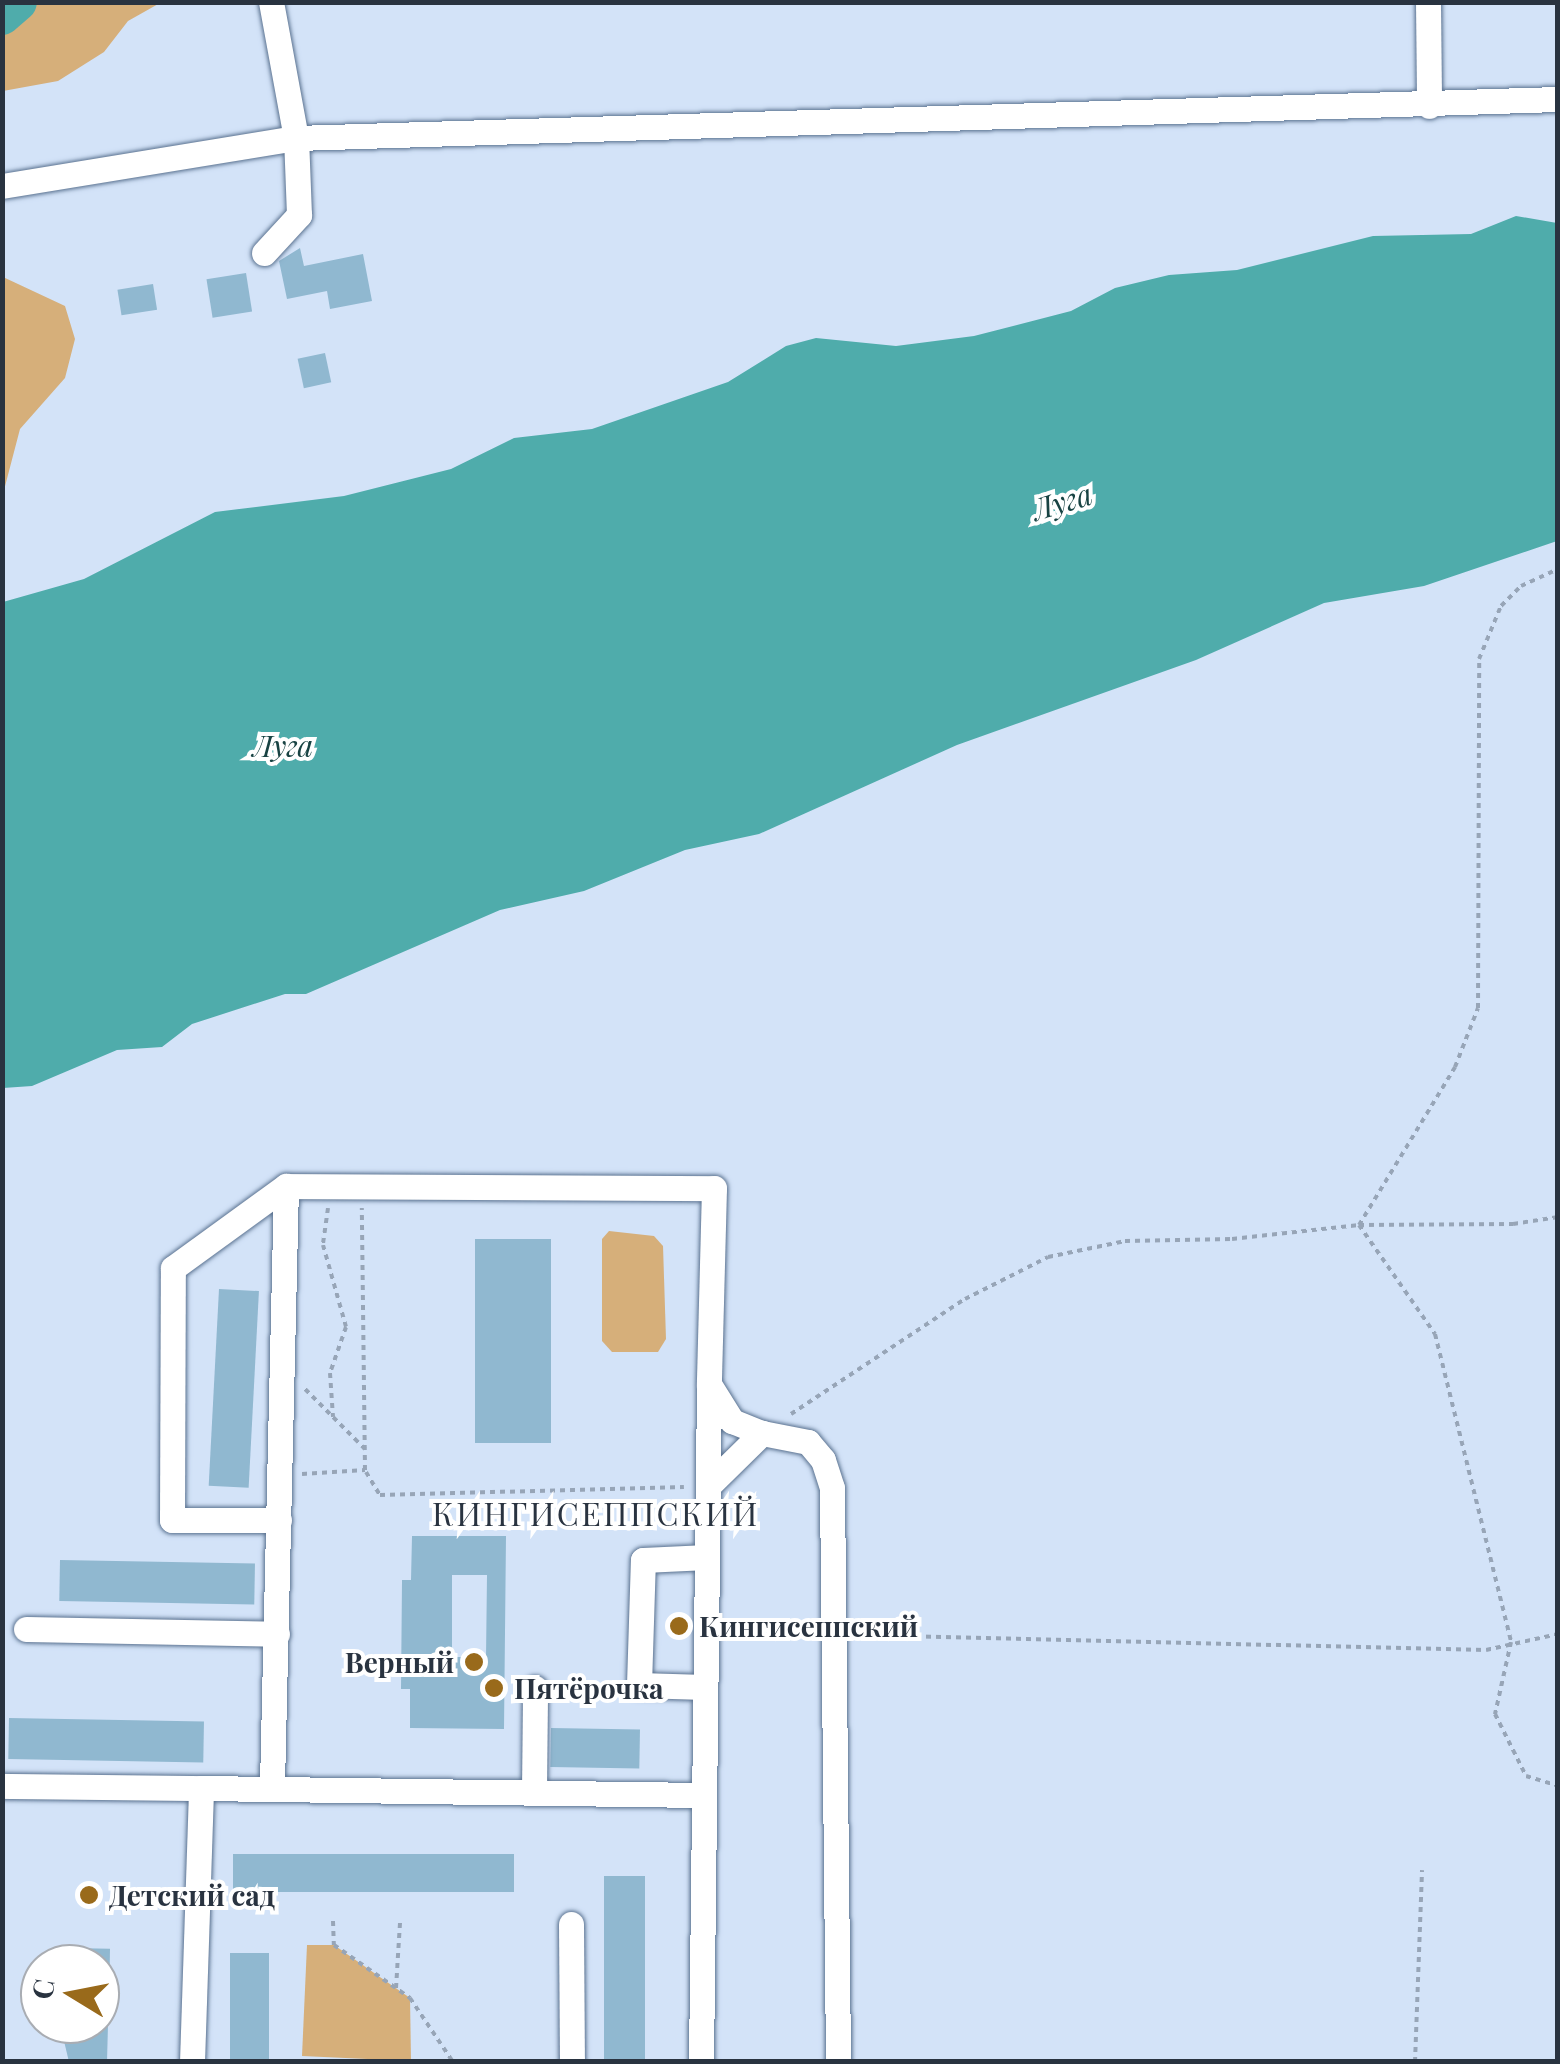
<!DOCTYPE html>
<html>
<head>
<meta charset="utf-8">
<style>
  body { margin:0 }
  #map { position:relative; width:1560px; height:2064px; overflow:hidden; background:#d3e3f8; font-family:"Playfair Display",serif }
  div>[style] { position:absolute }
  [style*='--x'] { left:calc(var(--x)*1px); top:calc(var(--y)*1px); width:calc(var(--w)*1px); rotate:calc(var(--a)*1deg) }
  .green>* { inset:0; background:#d6af7a }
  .water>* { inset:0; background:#4facab }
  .river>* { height:38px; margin:-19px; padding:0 19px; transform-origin:19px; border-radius:19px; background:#4facab }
  .building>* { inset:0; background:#90b8d0; transform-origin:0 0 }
  .path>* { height:4px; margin-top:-2px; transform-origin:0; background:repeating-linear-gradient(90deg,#97a5b7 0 5px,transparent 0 10px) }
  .roads { filter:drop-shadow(0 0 2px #5a7290) drop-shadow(0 0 2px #5a7290) }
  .minor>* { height:25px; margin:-12.5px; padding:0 12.5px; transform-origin:12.5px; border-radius:12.5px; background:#fff }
  .dots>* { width:28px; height:28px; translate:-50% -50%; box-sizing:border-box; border:5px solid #fff; border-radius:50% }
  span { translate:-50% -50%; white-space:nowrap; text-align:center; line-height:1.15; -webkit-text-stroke:8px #fff; paint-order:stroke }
  .poi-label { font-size:28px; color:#293340; font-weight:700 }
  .left { translate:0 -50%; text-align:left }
  .right { translate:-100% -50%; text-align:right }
  .water-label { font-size:30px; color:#184343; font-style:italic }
  .quarter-label { font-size:32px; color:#293340; letter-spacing:2.5px }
  .frame { position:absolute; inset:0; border:5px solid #293340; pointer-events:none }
  .north { position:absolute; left:20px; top:1944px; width:100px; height:100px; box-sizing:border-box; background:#fff; border:2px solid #a9adb3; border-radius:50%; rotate:280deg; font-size:28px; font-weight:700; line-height:40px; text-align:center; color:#293340 }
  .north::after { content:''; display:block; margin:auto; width:35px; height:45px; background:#996a1b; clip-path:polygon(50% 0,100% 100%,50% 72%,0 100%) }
</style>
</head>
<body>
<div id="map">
  <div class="green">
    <i style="clip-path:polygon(18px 3px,18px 2px,160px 3px,128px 21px,104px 52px,58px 81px,3px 91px,3px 16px)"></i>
    <i style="clip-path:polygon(3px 277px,65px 306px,75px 339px,65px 378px,20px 429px,3px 494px)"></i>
    <i style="clip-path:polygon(609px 1231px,654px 1236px,663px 1246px,666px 1339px,658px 1352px,612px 1352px,602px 1341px,602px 1239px)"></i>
    <i style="clip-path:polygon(307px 1945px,334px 1945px,410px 1998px,411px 2061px,302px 2056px)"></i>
  </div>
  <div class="water">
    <i style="clip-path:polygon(1516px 216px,1557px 223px,1557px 541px,1424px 586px,1324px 603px,1196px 660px,957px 745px,759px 834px,685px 850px,584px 891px,500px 910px,306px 994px,285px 994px,192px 1024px,162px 1047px,117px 1050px,32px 1086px,3px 1088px,3px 602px,84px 579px,215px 512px,344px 496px,451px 469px,514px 438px,592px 429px,728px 382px,786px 346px,816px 338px,896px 346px,974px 336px,1071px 311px,1115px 288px,1169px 275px,1237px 270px,1373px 236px,1471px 234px)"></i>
  </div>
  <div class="river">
    <i style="--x:2;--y:16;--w:21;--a:-41"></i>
  </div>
  <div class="building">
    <i style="clip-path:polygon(300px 248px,304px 266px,363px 254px,372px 301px,330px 309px,327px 291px,287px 299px,279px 261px)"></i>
    <i style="left:246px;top:273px;width:39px;height:40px;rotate:81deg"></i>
    <i style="left:153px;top:284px;width:26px;height:36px;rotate:81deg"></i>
    <i style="left:325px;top:353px;width:30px;height:28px;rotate:78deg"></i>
    <i style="left:475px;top:1239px;width:76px;height:204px"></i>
    <i style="left:219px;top:1289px;width:40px;height:197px;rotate:3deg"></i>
    <i style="clip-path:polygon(evenodd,412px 1536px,506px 1536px,504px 1729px,410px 1728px,410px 1689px,401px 1689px,402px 1580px,411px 1580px,412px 1536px,452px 1575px,487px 1575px,486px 1657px,452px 1657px,452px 1575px)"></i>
    <i style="left:60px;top:1560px;width:195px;height:41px;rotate:1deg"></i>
    <i style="left:9px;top:1718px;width:195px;height:41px;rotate:1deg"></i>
    <i style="left:551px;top:1728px;width:89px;height:39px;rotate:1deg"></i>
    <i style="left:233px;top:1854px;width:281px;height:38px"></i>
    <i style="left:604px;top:1876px;width:41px;height:186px"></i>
    <i style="left:71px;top:1948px;width:39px;height:16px;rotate:1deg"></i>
    <i style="left:230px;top:1953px;width:39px;height:109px"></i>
    <i style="clip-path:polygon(60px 2024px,108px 2024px,107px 2062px,69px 2062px)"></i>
  </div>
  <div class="path">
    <i style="--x:328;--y:1208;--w:37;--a:98"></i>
    <i style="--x:323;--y:1245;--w:85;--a:74.3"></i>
    <i style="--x:346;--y:1327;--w:49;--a:109.2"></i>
    <i style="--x:330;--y:1373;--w:44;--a:86.1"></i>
    <i style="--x:1359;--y:1225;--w:185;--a:-58.7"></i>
    <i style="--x:1455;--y:1067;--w:63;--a:-68.7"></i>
    <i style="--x:1478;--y:1008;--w:349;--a:-89.8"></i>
    <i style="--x:1479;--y:659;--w:57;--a:-67.5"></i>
    <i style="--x:1501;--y:606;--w:28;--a:-45"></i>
    <i style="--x:1521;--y:586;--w:41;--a:-24.7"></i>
    <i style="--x:1359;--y:1225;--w:154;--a:-0.4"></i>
    <i style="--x:1513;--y:1224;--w:46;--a:-8.8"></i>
    <i style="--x:305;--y:1389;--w:85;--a:45"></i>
    <i style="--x:791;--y:1414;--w:209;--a:-33.5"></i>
    <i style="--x:965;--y:1299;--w:93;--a:-26.8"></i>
    <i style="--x:1048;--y:1257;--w:79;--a:-11.7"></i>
    <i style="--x:1125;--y:1241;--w:107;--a:-1.1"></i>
    <i style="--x:1232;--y:1239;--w:128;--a:-6.3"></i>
    <i style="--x:1359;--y:1225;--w:133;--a:55.1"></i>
    <i style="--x:1435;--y:1334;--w:317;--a:76.1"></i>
    <i style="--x:1511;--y:1642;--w:74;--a:102.5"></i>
    <i style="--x:1495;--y:1714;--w:69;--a:63.4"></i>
    <i style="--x:1526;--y:1776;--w:34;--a:17"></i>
    <i style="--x:366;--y:1472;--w:27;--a:59"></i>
    <i style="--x:380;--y:1495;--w:304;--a:-1.5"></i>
    <i style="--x:302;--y:1474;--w:63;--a:-3.6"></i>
    <i style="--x:365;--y:1470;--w:262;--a:-90.7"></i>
    <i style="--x:856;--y:1635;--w:630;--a:1.36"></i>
    <i style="--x:1486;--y:1650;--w:74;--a:-12.5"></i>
    <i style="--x:333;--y:1921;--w:24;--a:88"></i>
    <i style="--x:334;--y:1945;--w:93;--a:34.9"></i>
    <i style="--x:410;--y:1998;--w:77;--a:56.1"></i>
    <i style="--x:396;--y:1988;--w:66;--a:-86.5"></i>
    <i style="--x:1415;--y:2062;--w:192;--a:-87.9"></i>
  </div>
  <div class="roads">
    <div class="minor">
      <i style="--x:1428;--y:2;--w:104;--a:89.4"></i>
      <i style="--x:2;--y:186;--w:298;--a:-9.3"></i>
      <i style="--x:296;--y:138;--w:1263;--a:-1.77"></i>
      <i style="--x:264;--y:253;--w:52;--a:-47.4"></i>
      <i style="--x:299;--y:215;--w:77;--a:-92.2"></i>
      <i style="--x:296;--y:138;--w:138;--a:-100.4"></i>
      <i style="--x:708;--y:1486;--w:76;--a:-44.5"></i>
      <i style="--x:762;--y:1433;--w:47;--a:11.1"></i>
      <i style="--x:808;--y:1442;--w:23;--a:50"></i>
      <i style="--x:823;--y:1460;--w:29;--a:72"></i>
      <i style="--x:832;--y:1488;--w:574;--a:89.4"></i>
      <i style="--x:279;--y:1520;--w:107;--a:180"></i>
      <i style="--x:172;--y:1520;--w:252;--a:-89.8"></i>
      <i style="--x:173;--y:1268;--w:140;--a:-36"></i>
      <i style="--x:26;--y:1629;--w:251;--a:1.1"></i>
      <i style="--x:705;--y:1687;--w:66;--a:-178.3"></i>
      <i style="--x:639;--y:1685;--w:125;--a:-88.2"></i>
      <i style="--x:643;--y:1560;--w:64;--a:-2.7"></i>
      <i style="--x:272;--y:1784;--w:598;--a:-88.66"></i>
      <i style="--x:286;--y:1186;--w:428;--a:0.3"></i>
      <i style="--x:714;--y:1188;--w:196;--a:91.5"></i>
      <i style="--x:2;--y:1786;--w:199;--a:0.6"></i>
      <i style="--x:534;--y:1791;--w:103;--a:-89.4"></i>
      <i style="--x:571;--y:1924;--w:138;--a:89.6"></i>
      <i style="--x:192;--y:2062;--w:274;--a:-88.1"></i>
      <i style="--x:201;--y:1788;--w:503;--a:0.8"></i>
      <i style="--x:701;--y:2062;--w:678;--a:-89.32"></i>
      <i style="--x:709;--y:1384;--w:44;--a:58.1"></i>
      <i style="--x:732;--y:1421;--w:32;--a:22"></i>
    </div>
  </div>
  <div class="dots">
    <i style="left:679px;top:1626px;background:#996a1b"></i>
    <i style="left:474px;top:1662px;background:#996a1b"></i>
    <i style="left:494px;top:1688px;background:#996a1b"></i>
    <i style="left:89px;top:1895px;background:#996a1b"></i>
  </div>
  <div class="poi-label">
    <span class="left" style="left:699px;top:1626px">Кингисеппский</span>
    <span class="right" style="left:454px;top:1662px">Верный</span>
    <span class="left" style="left:514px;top:1688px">Пятёрочка</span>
    <span class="left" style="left:109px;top:1895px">Детский сад</span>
  </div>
  <div class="water-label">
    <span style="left:1062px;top:501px;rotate:-17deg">Луга</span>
    <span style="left:283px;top:745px">Луга</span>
  </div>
  <div class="quarter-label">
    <span style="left:596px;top:1513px">КИНГИСЕППСКИЙ</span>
  </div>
  <div class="frame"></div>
  <div class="north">С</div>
</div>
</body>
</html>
